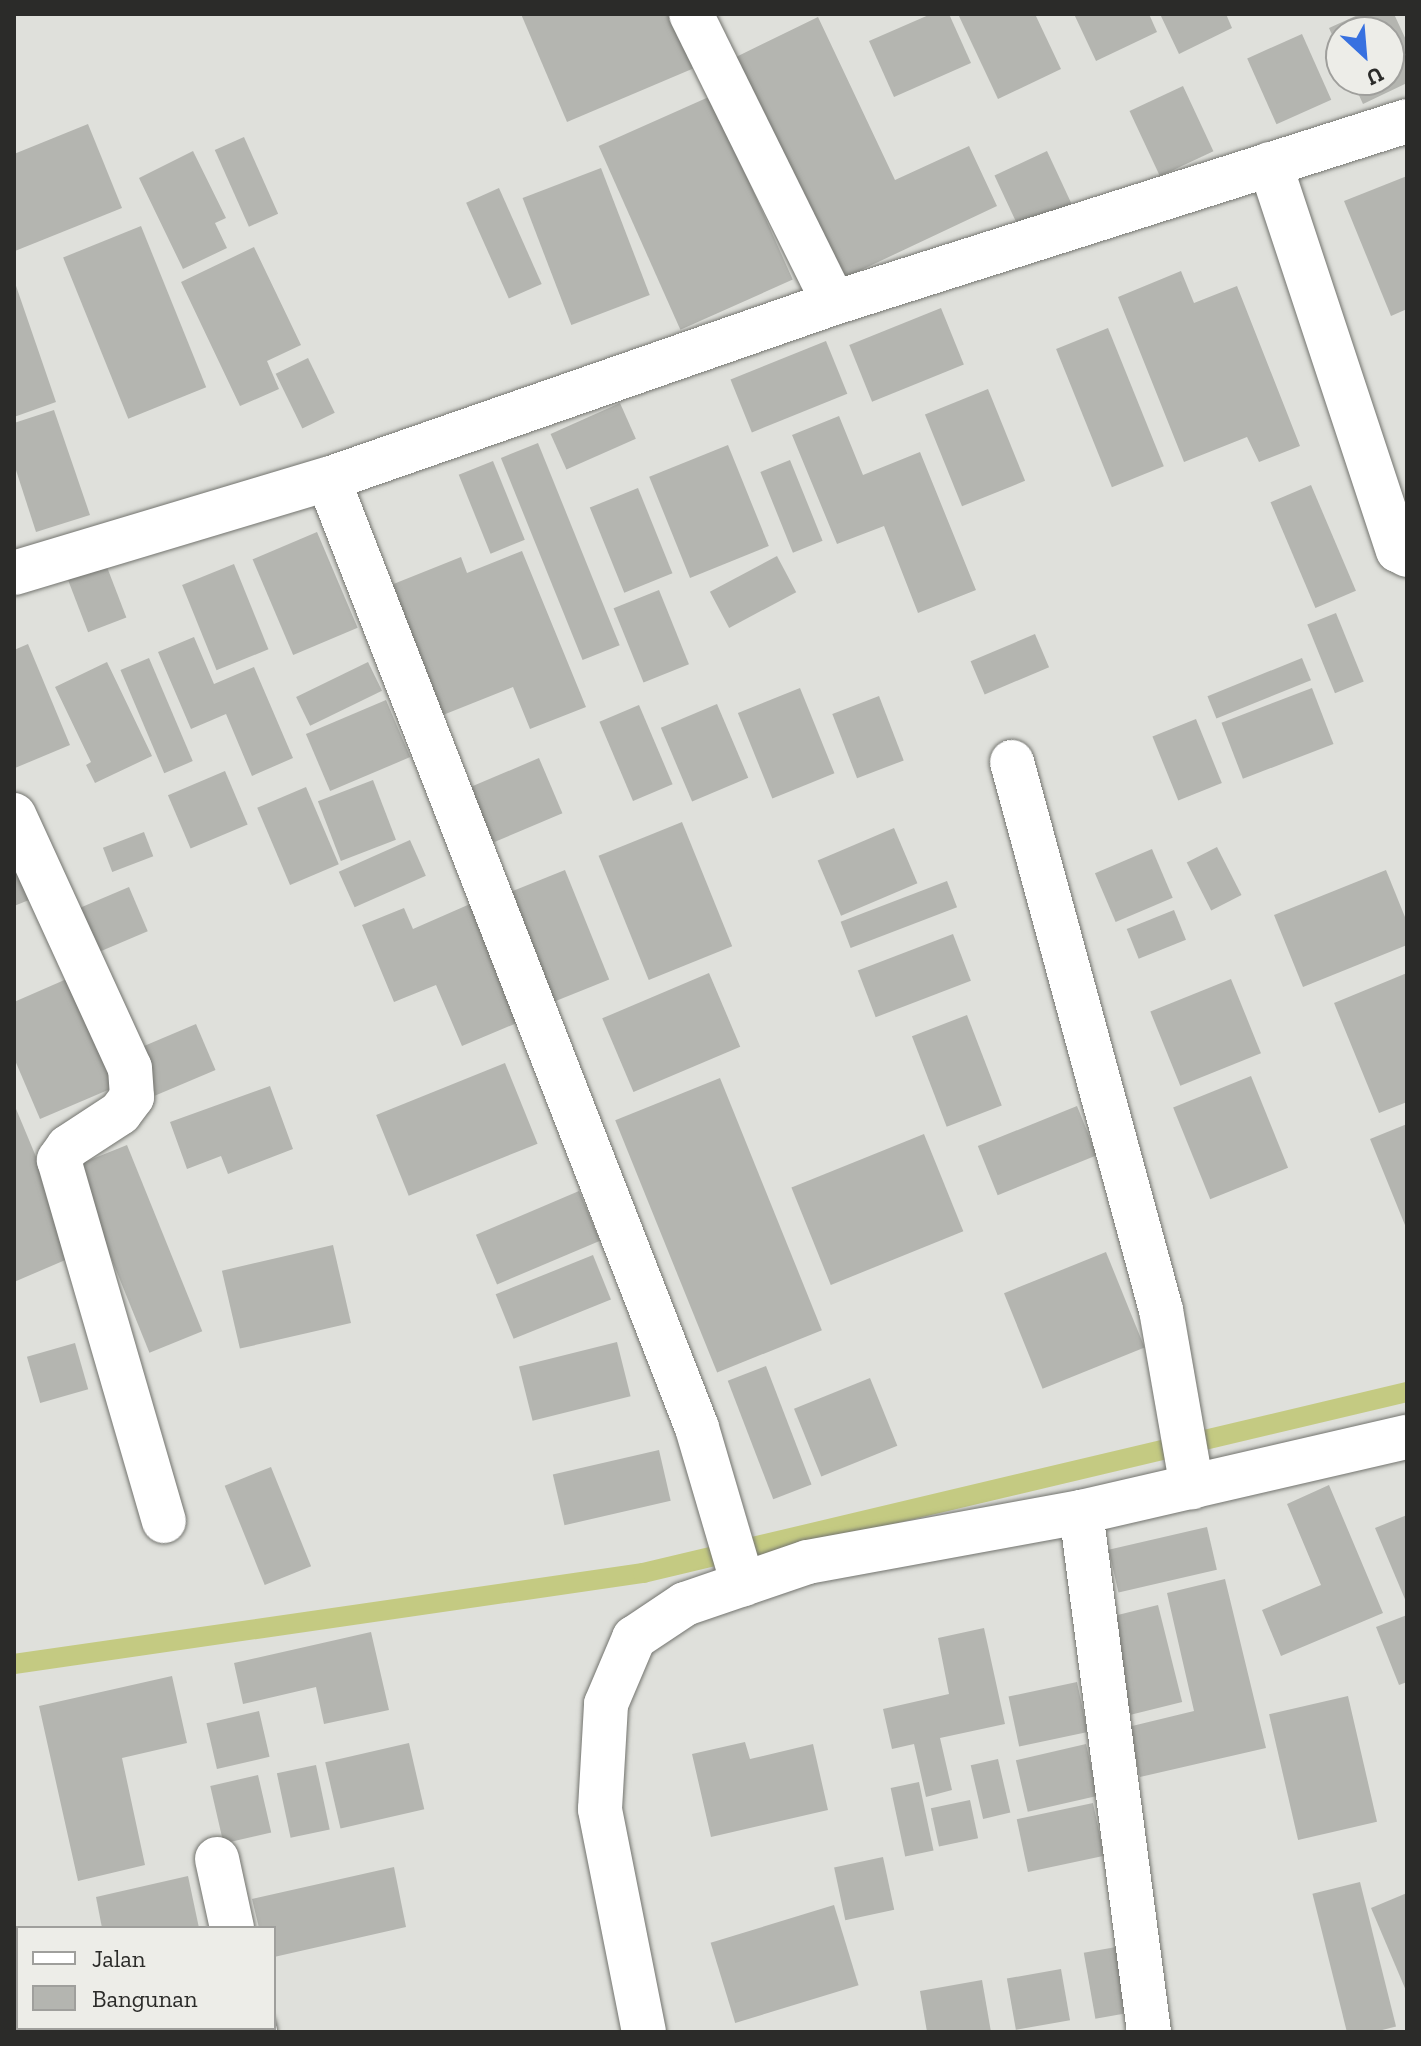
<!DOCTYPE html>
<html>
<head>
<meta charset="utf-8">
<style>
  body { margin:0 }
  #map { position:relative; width:1421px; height:2046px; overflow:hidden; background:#dfe0db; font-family:"Zilla Slab",serif }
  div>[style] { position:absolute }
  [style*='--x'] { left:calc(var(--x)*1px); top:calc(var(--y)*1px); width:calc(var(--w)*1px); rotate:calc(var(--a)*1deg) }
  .stream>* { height:20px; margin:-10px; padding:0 10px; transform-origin:10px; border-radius:10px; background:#c4ca82 }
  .building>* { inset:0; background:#b4b5b0; transform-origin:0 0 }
  .roads { filter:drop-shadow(0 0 2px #73746f) drop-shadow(0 0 2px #73746f) }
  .minor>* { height:44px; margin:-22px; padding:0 22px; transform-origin:22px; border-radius:22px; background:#fff }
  span { translate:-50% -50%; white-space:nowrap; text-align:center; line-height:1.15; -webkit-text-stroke:8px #edede8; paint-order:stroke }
  .frame { position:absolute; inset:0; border:16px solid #2b2b29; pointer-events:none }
  .legend { position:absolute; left:16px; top:1926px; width:260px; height:104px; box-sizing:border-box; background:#edede8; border:2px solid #9f9f9c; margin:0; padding:10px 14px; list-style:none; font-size:24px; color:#2b2b29 }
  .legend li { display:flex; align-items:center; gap:16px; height:40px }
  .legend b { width:40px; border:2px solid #9f9f9c }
  .north { position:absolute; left:1325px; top:16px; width:80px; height:80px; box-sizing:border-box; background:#edede8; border:2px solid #9f9f9c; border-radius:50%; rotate:154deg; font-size:22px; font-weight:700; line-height:32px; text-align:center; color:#2b2b29 }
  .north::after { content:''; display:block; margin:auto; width:28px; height:36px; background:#3871e0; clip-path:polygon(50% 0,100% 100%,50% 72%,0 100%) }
</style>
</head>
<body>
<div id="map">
  <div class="stream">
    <i style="--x:14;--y:1664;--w:636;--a:-8.23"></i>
    <i style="--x:643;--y:1573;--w:785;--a:-13.33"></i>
  </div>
  <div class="building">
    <i style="clip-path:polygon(521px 14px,677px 14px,699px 66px,567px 122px)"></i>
    <i style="clip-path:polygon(931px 14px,949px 14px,971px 63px,894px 97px,869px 41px)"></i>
    <i style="clip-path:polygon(958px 14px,1035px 14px,1061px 69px,998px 99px)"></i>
    <i style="clip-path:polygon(1074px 14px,1149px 14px,1157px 32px,1096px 61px)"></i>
    <i style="clip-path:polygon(1160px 14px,1226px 14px,1232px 28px,1179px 54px)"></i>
    <i style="clip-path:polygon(1360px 14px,1394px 14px,1407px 42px,1407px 83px,1363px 104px,1352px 80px,1389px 80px,1389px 32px,1341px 32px,1341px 55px,1329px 28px)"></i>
    <i style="clip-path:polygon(818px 17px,895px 180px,969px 146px,997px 206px,840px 280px,734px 58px)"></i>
    <i style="left:1302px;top:34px;width:72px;height:60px;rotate:66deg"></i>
    <i style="left:1183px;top:86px;width:72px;height:59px;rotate:65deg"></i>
    <i style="left:711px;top:96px;width:201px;height:123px;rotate:66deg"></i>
    <i style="clip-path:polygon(88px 124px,122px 208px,15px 251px,14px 154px)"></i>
    <i style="left:244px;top:137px;width:84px;height:32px;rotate:66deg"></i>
    <i style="clip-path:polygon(193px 151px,226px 218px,215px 223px,227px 248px,183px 269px,139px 178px)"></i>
    <i style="left:1047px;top:151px;width:60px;height:58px;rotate:65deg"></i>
    <i style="left:601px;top:168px;width:136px;height:84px;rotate:69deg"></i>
    <i style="clip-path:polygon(1407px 176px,1407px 309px,1391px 316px,1344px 201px)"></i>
    <i style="left:499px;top:188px;width:105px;height:36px;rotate:66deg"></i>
    <i style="left:141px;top:226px;width:174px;height:84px;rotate:68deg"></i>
    <i style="clip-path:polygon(254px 247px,301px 345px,267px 361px,279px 389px,240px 406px,181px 282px)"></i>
    <i style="clip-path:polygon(1181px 271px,1194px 303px,1237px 286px,1300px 446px,1259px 462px,1247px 437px,1184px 462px,1118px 297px)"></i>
    <i style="clip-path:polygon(14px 280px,56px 402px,14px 417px)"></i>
    <i style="left:941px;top:308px;width:61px;height:99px;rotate:68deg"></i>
    <i style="left:1108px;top:328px;width:149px;height:56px;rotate:68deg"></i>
    <i style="left:826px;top:341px;width:57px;height:103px;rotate:68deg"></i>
    <i style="left:308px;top:358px;width:61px;height:36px;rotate:64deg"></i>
    <i style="left:988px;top:389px;width:99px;height:68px;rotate:68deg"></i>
    <i style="left:620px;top:403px;width:39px;height:76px;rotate:66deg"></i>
    <i style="clip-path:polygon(54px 410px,90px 515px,36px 532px,14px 464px,14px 423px)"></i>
    <i style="clip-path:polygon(839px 416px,863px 475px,920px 452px,976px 590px,918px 613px,884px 526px,837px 544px,792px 435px)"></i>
    <i style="left:538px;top:443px;width:218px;height:40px;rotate:68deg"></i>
    <i style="left:728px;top:445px;width:109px;height:85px;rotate:68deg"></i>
    <i style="left:790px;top:460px;width:87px;height:32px;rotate:68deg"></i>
    <i style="left:493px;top:461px;width:85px;height:37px;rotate:68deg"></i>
    <i style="left:1311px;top:485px;width:115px;height:44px;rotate:67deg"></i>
    <i style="left:638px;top:488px;width:92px;height:52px;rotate:68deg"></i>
    <i style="left:317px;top:532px;width:104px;height:70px;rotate:67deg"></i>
    <i style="clip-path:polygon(522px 551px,586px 707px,530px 729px,513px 687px,443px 715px,391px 585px,461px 557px,467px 573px)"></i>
    <i style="left:102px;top:554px;width:68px;height:41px;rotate:69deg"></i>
    <i style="left:777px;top:556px;width:41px;height:76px;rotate:62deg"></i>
    <i style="left:234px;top:564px;width:92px;height:56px;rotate:68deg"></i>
    <i style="left:659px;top:590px;width:80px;height:49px;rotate:68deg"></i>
    <i style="left:1336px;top:613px;width:74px;height:31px;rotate:68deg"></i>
    <i style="left:1035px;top:634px;width:36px;height:70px;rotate:67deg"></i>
    <i style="clip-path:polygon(194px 637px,214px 684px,254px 667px,293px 758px,252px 776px,226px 714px,191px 729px,158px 652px)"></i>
    <i style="clip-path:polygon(28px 644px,70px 745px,15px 768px,14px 650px)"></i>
    <i style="left:149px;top:658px;width:112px;height:31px;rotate:67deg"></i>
    <i style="left:1302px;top:658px;width:24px;height:102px;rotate:68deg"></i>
    <i style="clip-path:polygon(107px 662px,152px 756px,95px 783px,86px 765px,91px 762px,55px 687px)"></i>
    <i style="left:368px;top:662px;width:32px;height:80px;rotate:64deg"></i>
    <i style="left:800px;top:688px;width:92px;height:67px;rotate:68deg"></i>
    <i style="left:1312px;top:688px;width:60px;height:97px;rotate:69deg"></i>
    <i style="left:879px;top:696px;width:69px;height:50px;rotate:69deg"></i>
    <i style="left:386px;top:700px;width:62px;height:87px;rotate:67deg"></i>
    <i style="left:717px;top:704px;width:80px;height:61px;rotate:67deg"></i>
    <i style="left:639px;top:705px;width:86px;height:43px;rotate:67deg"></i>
    <i style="left:1196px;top:719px;width:69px;height:47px;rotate:68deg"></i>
    <i style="left:539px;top:758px;width:60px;height:93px;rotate:67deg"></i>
    <i style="left:225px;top:771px;width:58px;height:62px;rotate:67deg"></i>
    <i style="left:373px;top:780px;width:64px;height:59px;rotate:69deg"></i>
    <i style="left:306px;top:787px;width:84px;height:53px;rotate:67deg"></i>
    <i style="left:682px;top:822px;width:134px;height:90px;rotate:68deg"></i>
    <i style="left:894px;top:828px;width:60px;height:83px;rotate:67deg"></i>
    <i style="left:144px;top:832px;width:26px;height:44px;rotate:69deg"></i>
    <i style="left:410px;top:840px;width:39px;height:78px;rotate:66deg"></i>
    <i style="left:1217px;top:847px;width:54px;height:34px;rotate:63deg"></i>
    <i style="left:1152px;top:849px;width:53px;height:62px;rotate:67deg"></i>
    <i style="clip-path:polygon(22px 870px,34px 898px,14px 906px,14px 873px)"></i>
    <i style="left:565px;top:870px;width:118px;height:61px;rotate:68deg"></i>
    <i style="clip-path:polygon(1386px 870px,1407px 922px,1407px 945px,1303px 987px,1274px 915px)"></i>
    <i style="left:947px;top:881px;width:28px;height:114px;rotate:69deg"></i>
    <i style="left:129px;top:887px;width:48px;height:71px;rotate:67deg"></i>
    <i style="clip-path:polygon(470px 904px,519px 1022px,462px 1046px,436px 985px,394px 1002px,362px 925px,404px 908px,413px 929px)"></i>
    <i style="left:1174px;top:910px;width:32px;height:51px;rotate:68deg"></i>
    <i style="left:953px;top:934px;width:50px;height:102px;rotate:69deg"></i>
    <i style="left:709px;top:973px;width:80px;height:116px;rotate:67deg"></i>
    <i style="clip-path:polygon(1407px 973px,1407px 1102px,1379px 1113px,1334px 1003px)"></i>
    <i style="clip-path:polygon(69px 978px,115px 1087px,40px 1119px,14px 1058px,14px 1002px)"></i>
    <i style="left:1231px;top:979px;width:80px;height:87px;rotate:68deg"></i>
    <i style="left:967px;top:1015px;width:97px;height:59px;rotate:69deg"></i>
    <i style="left:196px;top:1024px;width:50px;height:66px;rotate:67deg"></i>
    <i style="left:505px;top:1063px;width:87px;height:139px;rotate:68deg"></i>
    <i style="left:1251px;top:1076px;width:99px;height:84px;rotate:68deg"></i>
    <i style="left:720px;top:1078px;width:272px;height:113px;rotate:68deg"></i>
    <i style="clip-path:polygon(270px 1086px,293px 1149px,228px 1174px,221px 1156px,187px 1169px,170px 1122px)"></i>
    <i style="clip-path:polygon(14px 1104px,77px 1255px,14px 1282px)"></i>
    <i style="left:1077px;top:1106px;width:53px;height:107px;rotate:68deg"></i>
    <i style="clip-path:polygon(1407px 1124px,1407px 1230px,1370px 1139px)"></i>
    <i style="left:924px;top:1134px;width:105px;height:143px;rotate:68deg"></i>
    <i style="left:127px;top:1145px;width:201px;height:57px;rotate:68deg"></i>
    <i style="left:579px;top:1191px;width:54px;height:112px;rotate:67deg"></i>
    <i style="left:333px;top:1245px;width:80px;height:114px;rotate:77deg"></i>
    <i style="left:1106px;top:1252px;width:103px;height:110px;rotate:68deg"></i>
    <i style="left:593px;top:1255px;width:48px;height:105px;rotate:68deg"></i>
    <i style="left:617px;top:1342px;width:56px;height:101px;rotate:76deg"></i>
    <i style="left:75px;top:1343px;width:48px;height:50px;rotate:74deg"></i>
    <i style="left:766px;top:1366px;width:127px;height:41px;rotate:69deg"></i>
    <i style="left:870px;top:1378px;width:73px;height:82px;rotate:68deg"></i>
    <i style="left:659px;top:1450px;width:52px;height:109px;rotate:77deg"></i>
    <i style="left:271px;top:1467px;width:107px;height:50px;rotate:68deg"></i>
    <i style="clip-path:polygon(1329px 1485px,1383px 1613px,1281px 1656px,1262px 1610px,1321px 1585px,1287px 1504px)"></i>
    <i style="clip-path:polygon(1407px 1515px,1407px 1604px,1375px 1528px)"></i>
    <i style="left:1207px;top:1527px;width:44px;height:101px;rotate:77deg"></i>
    <i style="clip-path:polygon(1225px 1579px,1266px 1748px,1140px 1777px,1128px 1727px,1194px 1711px,1167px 1593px)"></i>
    <i style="left:1158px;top:1605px;width:100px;height:53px;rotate:76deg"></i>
    <i style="clip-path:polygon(1407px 1615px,1407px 1682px,1399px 1685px,1376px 1627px)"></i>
    <i style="clip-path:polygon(984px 1628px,1005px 1724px,940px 1738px,952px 1790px,926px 1797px,914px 1744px,892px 1749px,883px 1709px,949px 1694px,938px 1638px)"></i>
    <i style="clip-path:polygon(371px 1632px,389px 1710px,324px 1724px,316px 1687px,243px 1704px,234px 1663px)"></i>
    <i style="clip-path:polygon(172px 1676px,187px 1743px,122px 1758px,145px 1865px,78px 1881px,39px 1706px)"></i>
    <i style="left:1077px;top:1682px;width:51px;height:70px;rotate:78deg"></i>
    <i style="left:1348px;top:1696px;width:129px;height:81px;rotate:77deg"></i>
    <i style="left:259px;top:1711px;width:47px;height:54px;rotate:77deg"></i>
    <i style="clip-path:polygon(745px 1742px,750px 1759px,813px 1744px,828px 1810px,711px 1837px,692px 1754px)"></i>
    <i style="left:409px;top:1743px;width:68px;height:86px;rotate:77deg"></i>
    <i style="left:1086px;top:1744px;width:53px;height:72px;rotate:77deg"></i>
    <i style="left:998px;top:1759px;width:55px;height:28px;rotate:77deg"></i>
    <i style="left:316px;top:1765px;width:66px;height:40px;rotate:78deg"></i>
    <i style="left:258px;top:1775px;width:59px;height:49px;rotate:77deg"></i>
    <i style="left:919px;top:1782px;width:70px;height:29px;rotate:78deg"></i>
    <i style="left:970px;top:1800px;width:39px;height:40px;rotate:78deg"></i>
    <i style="left:1093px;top:1803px;width:54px;height:78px;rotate:78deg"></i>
    <i style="left:883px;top:1857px;width:54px;height:50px;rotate:78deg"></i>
    <i style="clip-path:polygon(394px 1867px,406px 1927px,274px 1957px,274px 1928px,259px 1928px,252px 1899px)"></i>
    <i style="clip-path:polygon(188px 1876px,199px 1928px,102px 1928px,96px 1897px)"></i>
    <i style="left:1360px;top:1882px;width:149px;height:49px;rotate:76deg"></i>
    <i style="clip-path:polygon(1407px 1893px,1407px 1993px,1371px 1908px)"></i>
    <i style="left:834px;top:1905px;width:84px;height:129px;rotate:73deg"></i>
    <i style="left:1133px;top:1944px;width:67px;height:50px;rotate:80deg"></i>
    <i style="left:1061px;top:1969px;width:52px;height:55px;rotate:80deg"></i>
    <i style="clip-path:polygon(982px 1980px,991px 2032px,927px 2032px,920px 1991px)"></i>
    <i style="left:49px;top:2028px;width:144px;height:4px"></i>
  </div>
  <div class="roads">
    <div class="minor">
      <i style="--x:691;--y:14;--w:322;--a:63.7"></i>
      <i style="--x:1270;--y:164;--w:407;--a:71.7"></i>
      <i style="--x:1398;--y:550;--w:10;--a:29"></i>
      <i style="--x:328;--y:479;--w:1018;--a:68.75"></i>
      <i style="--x:697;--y:1428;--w:163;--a:73.6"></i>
      <i style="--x:14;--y:573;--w:328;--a:-16.7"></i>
      <i style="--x:328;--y:479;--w:536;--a:-19.18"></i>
      <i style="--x:834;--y:303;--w:601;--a:-17.62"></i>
      <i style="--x:1012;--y:762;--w:568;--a:74.79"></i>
      <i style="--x:1161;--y:1310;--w:180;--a:80.1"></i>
      <i style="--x:14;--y:815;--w:278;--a:65.4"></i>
      <i style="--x:130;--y:1068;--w:29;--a:86"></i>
      <i style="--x:132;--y:1097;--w:20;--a:127"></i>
      <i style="--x:120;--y:1113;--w:62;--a:146.8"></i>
      <i style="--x:68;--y:1147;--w:16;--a:125"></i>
      <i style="--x:59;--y:1160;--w:376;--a:73.8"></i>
      <i style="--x:1081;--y:1512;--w:524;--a:82.55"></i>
      <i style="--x:217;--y:1859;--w:71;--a:77.7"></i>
      <i style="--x:254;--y:2028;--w:4;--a:76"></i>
      <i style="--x:644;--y:2032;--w:227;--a:-101.2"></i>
      <i style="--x:600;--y:1809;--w:105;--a:-86.7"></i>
      <i style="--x:606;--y:1704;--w:72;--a:-67"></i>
      <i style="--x:634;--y:1638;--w:61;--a:-33.7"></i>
      <i style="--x:685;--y:1604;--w:130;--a:-18.9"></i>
      <i style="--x:808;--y:1562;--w:278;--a:-10.4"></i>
      <i style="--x:1081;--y:1512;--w:335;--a:-13"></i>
    </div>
  </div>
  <div class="frame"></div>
  <ul class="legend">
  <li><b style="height:10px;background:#fff"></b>Jalan</li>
  <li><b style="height:22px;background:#b4b5b0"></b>Bangunan</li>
  </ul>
  <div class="north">U</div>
</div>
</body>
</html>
